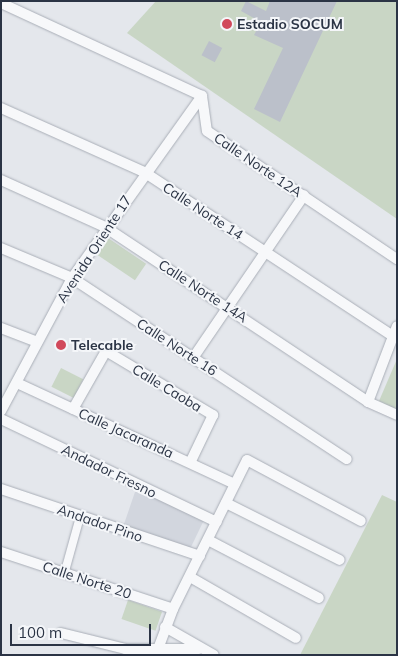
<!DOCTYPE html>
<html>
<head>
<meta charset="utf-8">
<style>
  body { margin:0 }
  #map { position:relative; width:398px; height:656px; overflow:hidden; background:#e4e7ec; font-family:Mulish,sans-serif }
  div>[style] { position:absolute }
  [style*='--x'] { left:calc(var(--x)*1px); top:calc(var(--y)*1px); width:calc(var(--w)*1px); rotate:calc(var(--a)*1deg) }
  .built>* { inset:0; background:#d2d6de }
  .green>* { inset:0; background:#c9d6c5; transform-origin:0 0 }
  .building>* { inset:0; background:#bbc0ca; transform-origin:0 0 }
  .roads { filter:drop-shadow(0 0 1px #a9aeb7) drop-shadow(0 0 1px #a9aeb7) }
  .pedestrian>* { height:8px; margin:-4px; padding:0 4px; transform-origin:4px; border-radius:4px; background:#f7f8fa }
  .minor>* { height:10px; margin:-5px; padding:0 5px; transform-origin:5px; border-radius:5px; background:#f7f8fa }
  .dots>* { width:14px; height:14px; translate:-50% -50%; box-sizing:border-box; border:2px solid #f4f6f9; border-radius:50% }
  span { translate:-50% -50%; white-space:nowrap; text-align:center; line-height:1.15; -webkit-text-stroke:4px #f4f6f9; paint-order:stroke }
  .poi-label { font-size:14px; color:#2b3445; font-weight:700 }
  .left { translate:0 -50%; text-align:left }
  .street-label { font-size:14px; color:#2b3445 }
  .frame { position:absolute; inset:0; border:2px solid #2b3445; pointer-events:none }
  .scale { position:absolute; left:10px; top:624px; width:141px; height:22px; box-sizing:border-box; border:2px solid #2b3445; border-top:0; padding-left:6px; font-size:15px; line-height:18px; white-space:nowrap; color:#2b3445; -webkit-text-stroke:4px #f4f6f9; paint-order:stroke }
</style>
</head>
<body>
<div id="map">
  <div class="built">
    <i style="clip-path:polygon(136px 489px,204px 520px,190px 549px,123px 527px)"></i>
  </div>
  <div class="green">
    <i style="clip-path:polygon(156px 1px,397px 1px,397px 219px,127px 33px)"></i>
    <i style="left:108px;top:238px;width:46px;height:20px;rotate:34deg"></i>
    <i style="clip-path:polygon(397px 359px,397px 410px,379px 401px)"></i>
    <i style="left:61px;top:368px;width:25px;height:21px;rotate:27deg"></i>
    <i style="clip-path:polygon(382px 495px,397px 502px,397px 655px,300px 655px)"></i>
    <i style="left:128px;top:600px;width:36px;height:20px;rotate:19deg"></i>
  </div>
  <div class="building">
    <i style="clip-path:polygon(246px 1px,266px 11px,270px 1px,337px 1px,280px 122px,254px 109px,283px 48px,254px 35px,261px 22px,241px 11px)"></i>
    <i style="left:209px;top:41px;width:15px;height:16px;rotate:28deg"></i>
  </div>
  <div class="roads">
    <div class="pedestrian">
      <i style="--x:65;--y:571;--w:56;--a:-74.5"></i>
    </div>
    <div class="minor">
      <i style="--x:1;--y:3;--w:221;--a:24.8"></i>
      <i style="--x:202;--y:96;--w:35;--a:82"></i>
      <i style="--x:207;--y:131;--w:229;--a:34"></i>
      <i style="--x:1;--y:108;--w:157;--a:24.1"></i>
      <i style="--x:144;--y:172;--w:298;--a:33.4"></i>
      <i style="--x:1;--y:180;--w:114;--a:24.3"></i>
      <i style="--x:105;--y:227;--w:316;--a:33.6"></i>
      <i style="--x:368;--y:402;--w:32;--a:24"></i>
      <i style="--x:1;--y:248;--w:77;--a:22.9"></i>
      <i style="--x:72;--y:278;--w:329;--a:33.4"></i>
      <i style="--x:1;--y:328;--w:39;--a:21"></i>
      <i style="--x:193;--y:358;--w:197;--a:-55.7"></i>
      <i style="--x:17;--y:383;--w:240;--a:24.9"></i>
      <i style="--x:368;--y:402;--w:81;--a:-69.1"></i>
      <i style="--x:73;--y:409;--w:67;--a:-60.4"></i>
      <i style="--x:106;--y:351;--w:125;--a:30.9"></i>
      <i style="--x:213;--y:415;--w:51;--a:115.6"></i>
      <i style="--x:1;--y:411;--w:151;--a:-61.9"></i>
      <i style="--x:72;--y:278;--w:224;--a:-54.5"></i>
      <i style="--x:1;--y:419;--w:239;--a:25.5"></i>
      <i style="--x:1;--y:489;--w:210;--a:18.6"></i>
      <i style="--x:226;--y:503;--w:127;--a:26.6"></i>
      <i style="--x:208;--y:540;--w:125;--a:27.6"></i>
      <i style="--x:1;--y:552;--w:181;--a:18.3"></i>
      <i style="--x:190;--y:577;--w:122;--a:29.9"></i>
      <i style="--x:165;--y:627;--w:56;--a:29.7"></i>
      <i style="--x:61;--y:633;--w:66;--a:14"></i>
      <i style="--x:125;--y:649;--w:74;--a:0"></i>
      <i style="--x:158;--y:649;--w:43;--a:-69.4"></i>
      <i style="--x:173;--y:609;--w:166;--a:-63.6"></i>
      <i style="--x:247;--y:460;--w:129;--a:28.2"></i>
    </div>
  </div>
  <div class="dots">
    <i style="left:227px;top:24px;background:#d1495b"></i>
    <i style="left:61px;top:345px;background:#d1495b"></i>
  </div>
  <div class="poi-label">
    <span class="left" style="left:237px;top:24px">Estadio SOCUM</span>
    <span class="left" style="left:71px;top:345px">Telecable</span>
  </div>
  <div class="street-label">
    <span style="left:258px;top:165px;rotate:34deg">Calle Norte 12A</span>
    <span style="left:203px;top:211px;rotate:33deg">Calle Norte 14</span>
    <span style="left:94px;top:249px;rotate:-57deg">Avenida Oriente 17</span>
    <span style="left:203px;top:291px;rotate:33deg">Calle Norte 14A</span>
    <span style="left:177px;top:347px;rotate:33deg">Calle Norte 16</span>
    <span style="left:167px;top:388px;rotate:31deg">Calle Caoba</span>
    <span style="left:126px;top:433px;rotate:24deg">Calle Jacaranda</span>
    <span style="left:109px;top:471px;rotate:26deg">Andador Fresno</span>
    <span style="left:100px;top:523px;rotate:19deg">Andador Pino</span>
    <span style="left:87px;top:580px;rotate:18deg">Calle Norte 20</span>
  </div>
  <div class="frame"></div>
  <div class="scale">100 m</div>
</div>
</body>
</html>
